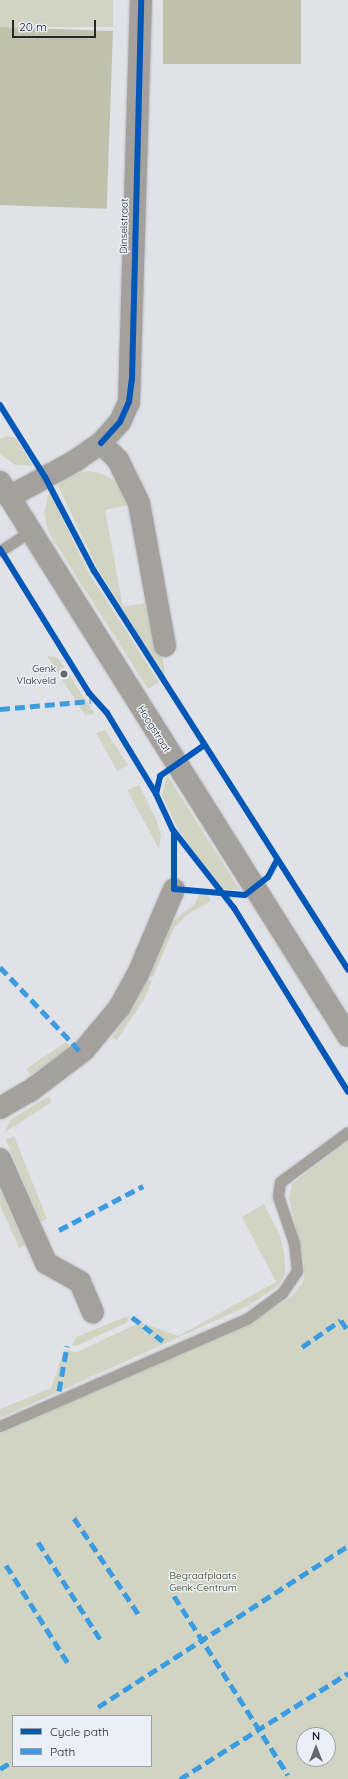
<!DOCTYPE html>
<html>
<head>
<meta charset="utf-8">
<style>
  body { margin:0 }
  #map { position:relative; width:348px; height:1779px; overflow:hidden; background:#e0e2e8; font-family:Quicksand,sans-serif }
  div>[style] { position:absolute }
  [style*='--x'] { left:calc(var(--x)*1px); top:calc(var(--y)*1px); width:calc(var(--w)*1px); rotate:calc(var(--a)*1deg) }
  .green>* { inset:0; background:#d1d4c2; transform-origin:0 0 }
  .forest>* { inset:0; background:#bfc1ab; transform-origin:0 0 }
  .roads { filter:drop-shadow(0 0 1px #bbbdc1) drop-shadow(0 0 1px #bbbdc1) }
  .service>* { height:11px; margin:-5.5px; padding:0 5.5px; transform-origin:5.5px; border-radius:5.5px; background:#a4a19c }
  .minor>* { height:22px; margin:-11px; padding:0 11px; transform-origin:11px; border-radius:11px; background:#a4a19c }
  .secondary>* { height:22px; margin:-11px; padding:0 11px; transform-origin:11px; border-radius:11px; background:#a4a19d }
  .quiet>* { height:5px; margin-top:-2.5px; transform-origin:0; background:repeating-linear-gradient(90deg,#3c9ce1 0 10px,transparent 0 15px) }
  .cycleway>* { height:6px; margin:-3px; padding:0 3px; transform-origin:3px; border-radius:3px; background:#0057b8 }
  .dots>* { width:11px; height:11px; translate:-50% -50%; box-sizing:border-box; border:2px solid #eaeff8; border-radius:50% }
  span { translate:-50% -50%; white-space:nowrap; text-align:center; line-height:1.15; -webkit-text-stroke:3px #eaeff8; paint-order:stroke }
  .street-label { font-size:10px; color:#25272b }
  .poi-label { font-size:10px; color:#25272b }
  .right { translate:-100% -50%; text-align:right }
  .park-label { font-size:10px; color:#3e3f06 }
  .legend { position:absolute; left:12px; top:1715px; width:140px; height:52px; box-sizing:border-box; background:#eaeff8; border:1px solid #9b9fa6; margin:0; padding:5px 7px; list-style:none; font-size:12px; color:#25272b }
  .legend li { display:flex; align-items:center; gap:8px; height:20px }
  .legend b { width:20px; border:1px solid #9b9fa6 }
  .north { position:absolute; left:296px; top:1727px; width:40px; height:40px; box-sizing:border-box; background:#eaeff8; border:1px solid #9b9fa6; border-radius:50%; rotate:0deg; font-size:11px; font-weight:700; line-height:16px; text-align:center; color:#25272b }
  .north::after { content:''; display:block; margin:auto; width:14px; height:18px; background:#66686d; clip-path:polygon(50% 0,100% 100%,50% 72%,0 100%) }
  .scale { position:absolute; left:12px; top:20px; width:84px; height:18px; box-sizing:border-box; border:2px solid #25272b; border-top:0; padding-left:5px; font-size:12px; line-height:14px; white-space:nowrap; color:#25272b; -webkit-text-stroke:3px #eaeff8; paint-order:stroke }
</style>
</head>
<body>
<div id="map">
  <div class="green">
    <i style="left:0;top:0;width:113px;height:27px"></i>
    <i style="clip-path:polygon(6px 436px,16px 438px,33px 466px,15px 465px,0 454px,0 439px)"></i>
    <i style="clip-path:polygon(89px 471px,100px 473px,115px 481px,128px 505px,105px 510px,123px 607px,145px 603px,154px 649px,161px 648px,166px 681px,96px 566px,58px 486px,70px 475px)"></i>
    <i style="clip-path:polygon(49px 491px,90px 575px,159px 682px,148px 689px,49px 533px,44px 514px)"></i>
    <i style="clip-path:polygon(47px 656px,58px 658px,95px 714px,85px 715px)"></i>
    <i style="clip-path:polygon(105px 730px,128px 765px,117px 771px,96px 733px)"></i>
    <i style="clip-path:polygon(167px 775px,240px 890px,219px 889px,178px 829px,162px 795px)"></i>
    <i style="clip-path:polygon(139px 785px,156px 819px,161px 835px,159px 849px,127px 790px)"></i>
    <i style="clip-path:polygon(199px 894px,208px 895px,211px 901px,188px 914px,174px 928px,153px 977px,147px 975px,169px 924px,195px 904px)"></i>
    <i style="clip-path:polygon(145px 979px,152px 981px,145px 998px,117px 1040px,112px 1037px,128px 1015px)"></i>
    <i style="left:66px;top:1042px;width:7px;height:48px;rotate:56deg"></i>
    <i style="clip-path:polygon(49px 1096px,52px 1102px,5px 1132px,10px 1120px)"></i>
    <i style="clip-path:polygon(14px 1136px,47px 1219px,41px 1222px,6px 1140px)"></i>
    <i style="clip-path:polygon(evenodd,348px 1141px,348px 1779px,0 1779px,0 1434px,137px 1371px,245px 1327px,292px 1296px,304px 1280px,304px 1262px,289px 1199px,292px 1184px,348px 1141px,13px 1716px,151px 1716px,151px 1766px,13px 1766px,13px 1716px,348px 1141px,304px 1735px,328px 1735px,328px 1759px,304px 1759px,304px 1735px)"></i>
    <i style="clip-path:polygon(0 1188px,25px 1245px,19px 1248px,0 1205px)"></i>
    <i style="clip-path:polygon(264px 1204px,280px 1235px,285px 1258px,285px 1274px,279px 1285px,248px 1306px,0 1418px,0 1409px,51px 1388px,64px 1350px,77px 1352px,141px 1322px,178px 1336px,276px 1282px,242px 1217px)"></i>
    <i style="clip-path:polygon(125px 1317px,129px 1318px,126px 1323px,76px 1346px,72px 1345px,76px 1337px)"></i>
  </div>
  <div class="forest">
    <i style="left:163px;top:0;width:138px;height:64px"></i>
    <i style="left:0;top:27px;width:113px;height:178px;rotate:2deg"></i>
  </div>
  <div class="roads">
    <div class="service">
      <i style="--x:0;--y:551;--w:37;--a:-33"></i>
      <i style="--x:0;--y:1426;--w:270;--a:-23.5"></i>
      <i style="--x:248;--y:1318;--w:42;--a:-36.3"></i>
      <i style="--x:282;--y:1293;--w:27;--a:-56"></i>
      <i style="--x:297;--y:1271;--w:28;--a:-96"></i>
      <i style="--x:294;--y:1243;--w:50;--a:-108.8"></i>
      <i style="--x:278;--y:1196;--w:14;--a:-82"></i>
      <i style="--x:280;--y:1182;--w:84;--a:-36.3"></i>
    </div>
    <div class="minor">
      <i style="--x:101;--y:443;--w:24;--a:45"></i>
      <i style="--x:118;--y:460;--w:48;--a:64"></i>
      <i style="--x:139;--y:503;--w:145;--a:79.7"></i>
      <i style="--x:9;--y:497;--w:75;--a:-28.6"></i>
      <i style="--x:75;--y:461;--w:32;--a:-35"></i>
      <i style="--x:101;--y:443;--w:28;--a:-48"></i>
      <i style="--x:120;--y:422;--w:22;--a:-66"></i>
      <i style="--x:129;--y:402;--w:402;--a:-88.3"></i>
      <i style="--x:0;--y:1108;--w:34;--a:-30"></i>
      <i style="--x:30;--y:1091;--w:68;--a:-37.2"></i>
      <i style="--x:84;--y:1050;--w:55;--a:-50.2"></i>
      <i style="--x:119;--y:1008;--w:39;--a:-61"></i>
      <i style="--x:138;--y:974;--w:92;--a:-67"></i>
      <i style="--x:0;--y:1159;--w:114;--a:66.1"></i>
      <i style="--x:46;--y:1263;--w:39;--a:29"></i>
      <i style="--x:80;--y:1282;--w:33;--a:67"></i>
    </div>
    <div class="secondary">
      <i style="--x:0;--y:482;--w:654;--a:57.86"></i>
    </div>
  </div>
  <div class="quiet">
    <i style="--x:0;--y:709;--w:91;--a:-5"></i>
    <i style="--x:0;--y:967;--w:117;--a:46.4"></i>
    <i style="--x:59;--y:1230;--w:95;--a:-27.6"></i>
    <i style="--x:132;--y:1317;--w:39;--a:38"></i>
    <i style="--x:302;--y:1347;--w:47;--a:-34.7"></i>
    <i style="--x:341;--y:1320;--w:13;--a:58"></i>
    <i style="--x:59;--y:1391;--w:46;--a:-79.9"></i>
    <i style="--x:74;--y:1518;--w:120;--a:56.2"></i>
    <i style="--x:38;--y:1542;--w:119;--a:57.4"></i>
    <i style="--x:6;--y:1565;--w:116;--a:57.7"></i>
    <i style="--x:174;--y:1596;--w:212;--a:57.5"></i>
    <i style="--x:98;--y:1707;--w:297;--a:-32.8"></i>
    <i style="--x:0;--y:1769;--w:15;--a:-32"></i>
    <i style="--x:180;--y:1779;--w:199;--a:-32.2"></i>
  </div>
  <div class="cycleway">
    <i style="--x:0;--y:405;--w:85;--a:58"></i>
    <i style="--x:45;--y:477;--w:106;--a:62.5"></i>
    <i style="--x:94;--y:571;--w:473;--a:57.5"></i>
    <i style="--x:101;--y:443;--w:28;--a:-48"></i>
    <i style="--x:120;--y:422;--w:22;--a:-66"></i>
    <i style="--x:129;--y:402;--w:23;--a:-83"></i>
    <i style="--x:132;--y:379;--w:379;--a:-88.6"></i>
    <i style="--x:0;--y:549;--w:169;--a:58.3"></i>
    <i style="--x:89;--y:693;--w:27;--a:48"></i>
    <i style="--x:107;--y:713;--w:95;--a:58.8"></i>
    <i style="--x:156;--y:794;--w:40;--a:65"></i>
    <i style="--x:173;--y:830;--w:99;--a:52"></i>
    <i style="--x:234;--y:908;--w:216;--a:58.2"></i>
    <i style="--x:156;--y:794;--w:18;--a:-77"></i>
    <i style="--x:160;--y:776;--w:52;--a:-34.9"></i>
    <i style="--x:174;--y:832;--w:57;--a:90"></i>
    <i style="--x:174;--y:889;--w:71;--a:4.8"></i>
    <i style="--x:245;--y:895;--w:29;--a:-38"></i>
    <i style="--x:268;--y:877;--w:19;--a:-62"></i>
  </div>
  <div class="dots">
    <i style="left:64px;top:674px;background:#66686d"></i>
  </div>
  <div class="street-label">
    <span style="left:124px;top:226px;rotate:-89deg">Dinselstraat</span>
    <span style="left:154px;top:729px;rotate:58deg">Hoogstraat</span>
  </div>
  <div class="poi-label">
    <span class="right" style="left:56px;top:674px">Genk<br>Vlakveld</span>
  </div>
  <div class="park-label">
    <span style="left:203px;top:1581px">Begraafplaats<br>Genk-Centrum</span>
  </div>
  <ul class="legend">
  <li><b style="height:5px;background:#0057b8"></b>Cycle path</li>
  <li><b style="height:5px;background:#3c9ce1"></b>Path</li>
  </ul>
  <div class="north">N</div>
  <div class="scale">20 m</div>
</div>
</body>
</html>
